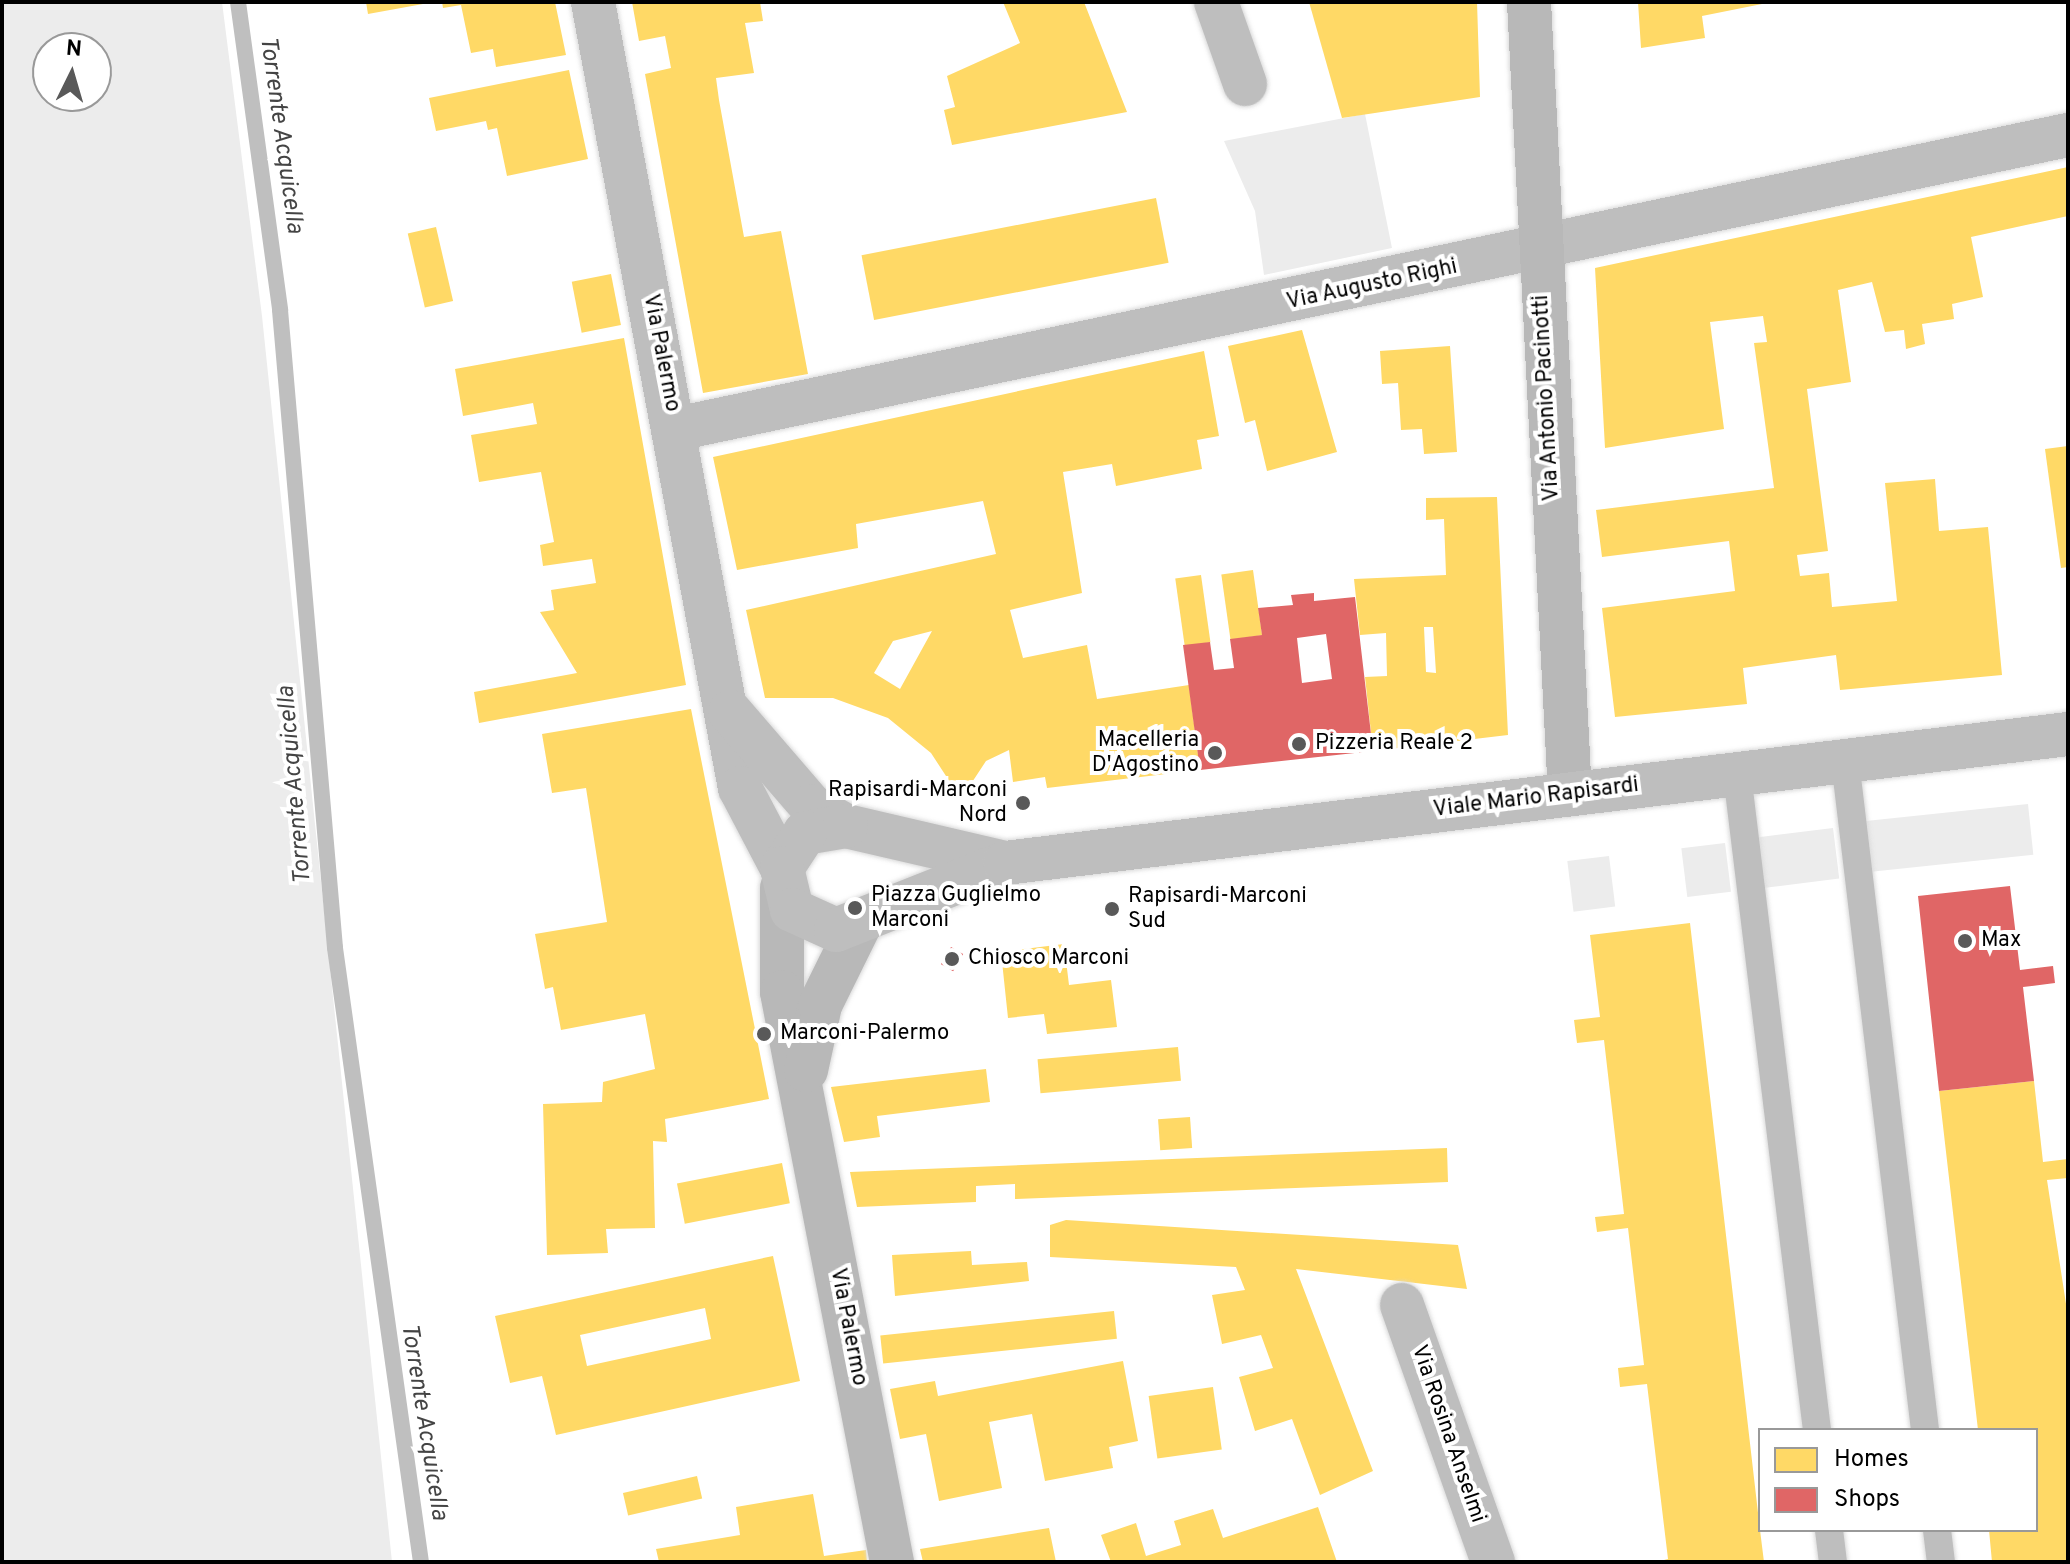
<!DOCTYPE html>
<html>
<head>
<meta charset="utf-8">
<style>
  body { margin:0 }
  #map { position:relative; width:2070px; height:1564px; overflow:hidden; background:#fff; font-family:Overpass,sans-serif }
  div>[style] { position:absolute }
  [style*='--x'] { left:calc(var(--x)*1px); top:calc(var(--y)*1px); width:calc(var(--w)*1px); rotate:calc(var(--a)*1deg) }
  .green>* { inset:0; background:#ececec; transform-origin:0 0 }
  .homes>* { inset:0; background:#ffd966; transform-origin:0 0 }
  .shops>* { inset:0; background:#e06666; transform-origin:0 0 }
  .stream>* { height:16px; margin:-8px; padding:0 8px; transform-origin:8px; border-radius:8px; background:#bfbfbf }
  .roads { filter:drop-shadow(0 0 2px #dbdbdb) drop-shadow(0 0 2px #dbdbdb) }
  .lane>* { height:28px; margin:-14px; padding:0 14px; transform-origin:14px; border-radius:14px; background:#bebebe }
  .street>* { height:44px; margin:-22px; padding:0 22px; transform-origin:22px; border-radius:22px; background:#bebebe }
  .secondary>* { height:44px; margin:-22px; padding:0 22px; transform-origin:22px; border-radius:22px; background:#b8b8b8 }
  .primary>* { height:44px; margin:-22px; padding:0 22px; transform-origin:22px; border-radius:22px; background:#bebebe }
  .dots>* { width:22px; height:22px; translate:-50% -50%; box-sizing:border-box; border:4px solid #fff; border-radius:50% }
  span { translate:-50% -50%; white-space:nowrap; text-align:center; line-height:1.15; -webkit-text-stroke:8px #fff; paint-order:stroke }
  .street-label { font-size:22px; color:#000 }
  .poi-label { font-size:22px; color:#000 }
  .right { translate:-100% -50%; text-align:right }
  .left { translate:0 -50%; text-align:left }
  .water-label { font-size:24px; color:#444; font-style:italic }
  .frame { position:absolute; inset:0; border:4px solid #000; pointer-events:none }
  .legend { position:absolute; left:1758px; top:1428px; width:280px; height:104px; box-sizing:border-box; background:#fff; border:2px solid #999; margin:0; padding:10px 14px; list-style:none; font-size:24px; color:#000 }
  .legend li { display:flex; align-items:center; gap:16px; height:40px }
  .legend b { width:40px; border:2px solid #999 }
  .north { position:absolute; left:32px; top:32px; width:80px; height:80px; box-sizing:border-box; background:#fff; border:2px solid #999; border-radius:50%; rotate:5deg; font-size:22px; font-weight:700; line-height:32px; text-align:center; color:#000 }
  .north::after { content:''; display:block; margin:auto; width:28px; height:36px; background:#595959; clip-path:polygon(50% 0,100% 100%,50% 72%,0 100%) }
</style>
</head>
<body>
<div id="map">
  <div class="green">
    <i style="clip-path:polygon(evenodd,2px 2px,222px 2px,262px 316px,392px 1562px,2px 1562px,2px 2px,96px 48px,96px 96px,48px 96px,48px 48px,96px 48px)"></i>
    <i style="clip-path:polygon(1365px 114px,1392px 248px,1264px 275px,1255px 211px,1224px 141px)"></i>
    <i style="left:2028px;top:804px;width:51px;height:163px;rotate:84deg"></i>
    <i style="left:1833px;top:828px;width:51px;height:79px;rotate:83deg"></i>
    <i style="left:1725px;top:843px;width:49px;height:44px;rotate:83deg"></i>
    <i style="left:1609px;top:856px;width:51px;height:42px;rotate:83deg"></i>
  </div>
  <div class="homes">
    <i style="clip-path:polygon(366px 2px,423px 2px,423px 4px,368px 14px)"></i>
    <i style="clip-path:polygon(442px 2px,555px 2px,566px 55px,496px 67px,493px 49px,471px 53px,461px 5px,443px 8px)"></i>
    <i style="clip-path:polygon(632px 2px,760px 2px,763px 21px,745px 23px,754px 73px,716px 78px,719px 100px,744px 237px,781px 231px,808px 374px,703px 393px,645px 74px,671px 68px,665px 36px,639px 41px)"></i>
    <i style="clip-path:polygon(1003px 2px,1084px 2px,1127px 112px,952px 145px,944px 110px,955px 107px,947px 76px,1020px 43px)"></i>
    <i style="clip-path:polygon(1309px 2px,1477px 2px,1480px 97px,1342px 118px)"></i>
    <i style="clip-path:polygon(1638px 2px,1766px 2px,1767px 3px,1702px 16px,1705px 38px,1641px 48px)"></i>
    <i style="clip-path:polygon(569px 70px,588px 159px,507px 176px,497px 128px,488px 130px,486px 121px,436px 131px,429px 98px)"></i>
    <i style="clip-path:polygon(2068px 167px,2068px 216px,1971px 237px,1983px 297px,1952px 304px,1954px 319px,1922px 324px,1925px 344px,1906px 349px,1904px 330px,1885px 332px,1872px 282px,1838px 290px,1851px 382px,1807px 389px,1828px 551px,1797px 555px,1800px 576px,1829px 573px,1832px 607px,1897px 601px,1885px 483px,1935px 479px,1939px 531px,1988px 527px,2002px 675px,1840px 690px,1836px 655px,1743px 668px,1747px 704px,1615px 717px,1602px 608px,1735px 591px,1729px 541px,1602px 557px,1596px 510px,1774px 488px,1754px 343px,1767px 342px,1763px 316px,1710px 322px,1724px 429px,1605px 448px,1595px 268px)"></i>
    <i style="left:1156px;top:198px;width:66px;height:300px;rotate:79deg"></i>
    <i style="left:436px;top:227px;width:76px;height:29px;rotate:77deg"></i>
    <i style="left:611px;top:274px;width:52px;height:40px;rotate:79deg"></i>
    <i style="clip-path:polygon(1302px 330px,1337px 452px,1267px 471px,1255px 420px,1245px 423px,1228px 346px)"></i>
    <i style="clip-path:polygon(624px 338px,686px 685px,479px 723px,474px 692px,577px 673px,540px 612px,554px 610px,551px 590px,596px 583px,592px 559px,543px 566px,540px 545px,554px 542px,541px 472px,479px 482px,471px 435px,537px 424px,533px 403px,463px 416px,455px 369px)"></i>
    <i style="clip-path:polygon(1450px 346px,1457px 452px,1424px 454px,1422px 429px,1401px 430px,1398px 383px,1382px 384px,1380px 351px)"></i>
    <i style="clip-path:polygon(evenodd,1204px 351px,1219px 436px,1197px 440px,1202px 469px,1116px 486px,1112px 464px,1063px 472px,1082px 593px,1010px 610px,1023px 658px,1087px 645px,1097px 699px,1189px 685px,1200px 770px,1047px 788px,1045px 777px,1013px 782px,1009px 750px,986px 761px,961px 799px,931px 753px,888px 718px,833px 698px,765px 698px,746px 610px,996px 554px,983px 501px,856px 524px,858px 548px,737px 570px,713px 457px,1204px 351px,932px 631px,900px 689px,874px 673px,893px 641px,932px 631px)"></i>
    <i style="clip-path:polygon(2068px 446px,2068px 567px,2061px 568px,2045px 449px)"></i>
    <i style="clip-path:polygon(evenodd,1497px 497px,1508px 735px,1373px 751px,1365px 677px,1387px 676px,1386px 633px,1360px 635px,1354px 579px,1446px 575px,1444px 519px,1426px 520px,1426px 498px,1497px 497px,1424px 627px,1433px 627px,1436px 673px,1426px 672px,1424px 627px)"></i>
    <i style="left:1253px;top:570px;width:66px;height:32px;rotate:82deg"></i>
    <i style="left:1201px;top:575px;width:68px;height:26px;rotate:82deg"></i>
    <i style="clip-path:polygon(691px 709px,769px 1099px,665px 1119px,667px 1142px,653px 1141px,655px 1228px,606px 1229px,608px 1253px,547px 1255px,543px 1104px,602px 1102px,603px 1082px,655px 1069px,645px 1014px,561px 1030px,553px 987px,545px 989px,535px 934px,607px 922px,586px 788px,552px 793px,542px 734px)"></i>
    <i style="clip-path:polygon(1690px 923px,1760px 1530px,1764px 1562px,1656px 1562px,1668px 1559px,1647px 1384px,1620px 1387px,1618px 1368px,1644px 1365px,1628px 1228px,1597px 1232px,1595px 1217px,1624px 1214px,1604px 1040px,1577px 1043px,1574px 1020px,1600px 1017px,1590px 935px)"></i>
    <i style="clip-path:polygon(1064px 944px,1069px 985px,1111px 980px,1117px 1027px,1047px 1034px,1044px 1014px,1008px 1018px,1001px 952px)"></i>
    <i style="left:1178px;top:1047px;width:34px;height:141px;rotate:85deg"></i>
    <i style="clip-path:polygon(986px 1069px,990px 1102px,877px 1116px,880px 1137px,844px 1142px,831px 1087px)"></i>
    <i style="clip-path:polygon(2034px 1081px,2043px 1162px,2068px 1159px,2068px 1178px,2047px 1180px,2068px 1317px,2068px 1562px,1992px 1562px,1989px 1530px,2036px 1530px,2036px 1430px,1978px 1430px,1939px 1091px)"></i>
    <i style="left:1190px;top:1117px;width:31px;height:32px;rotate:86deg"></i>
    <i style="clip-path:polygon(1447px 1148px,1448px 1182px,1015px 1199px,1015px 1184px,976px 1186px,976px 1202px,857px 1207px,850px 1172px)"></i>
    <i style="left:782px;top:1163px;width:41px;height:107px;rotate:79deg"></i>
    <i style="clip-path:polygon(1066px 1220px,1458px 1245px,1467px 1289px,1296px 1269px,1373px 1471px,1320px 1495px,1292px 1419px,1255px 1431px,1239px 1377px,1273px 1368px,1261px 1335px,1222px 1344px,1212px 1295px,1245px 1290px,1236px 1267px,1050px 1257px,1050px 1225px)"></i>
    <i style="clip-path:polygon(971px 1251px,972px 1265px,1027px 1262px,1029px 1281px,895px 1296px,892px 1255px)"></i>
    <i style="clip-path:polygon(evenodd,773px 1256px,800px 1381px,556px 1435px,542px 1376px,510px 1383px,495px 1316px,773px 1256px,705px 1308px,711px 1339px,587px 1366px,580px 1335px,705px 1308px)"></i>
    <i style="left:1114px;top:1311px;width:28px;height:235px;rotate:84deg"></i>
    <i style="clip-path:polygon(1123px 1361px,1138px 1441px,1109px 1447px,1113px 1468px,1045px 1481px,1032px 1414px,989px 1422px,1002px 1488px,939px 1501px,926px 1434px,900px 1439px,890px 1389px,935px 1381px,938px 1396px)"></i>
    <i style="left:1213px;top:1387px;width:63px;height:65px;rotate:82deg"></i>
    <i style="left:697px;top:1476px;width:23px;height:76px;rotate:77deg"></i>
    <i style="clip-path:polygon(813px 1494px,824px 1556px,866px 1550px,867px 1562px,659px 1562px,656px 1549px,740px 1535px,736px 1507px)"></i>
    <i style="clip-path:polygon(1318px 1507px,1337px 1562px,1111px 1562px,1101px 1535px,1136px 1523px,1146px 1556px,1181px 1545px,1174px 1521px,1213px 1509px,1223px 1538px)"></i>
    <i style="clip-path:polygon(1049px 1528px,1056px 1562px,923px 1562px,920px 1549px)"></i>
  </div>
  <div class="shops">
    <i style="clip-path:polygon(evenodd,1314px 593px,1314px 601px,1355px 597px,1373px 751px,1200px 770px,1183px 645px,1210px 642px,1214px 670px,1234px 668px,1230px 639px,1262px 635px,1258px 608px,1293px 605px,1291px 595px,1314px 593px,1326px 634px,1332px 679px,1302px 683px,1297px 638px,1326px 634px)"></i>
    <i style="clip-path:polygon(2010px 886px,2020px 970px,2053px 966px,2055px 983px,2023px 987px,2034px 1081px,1939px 1091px,1918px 896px)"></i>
    <i style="left:951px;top:947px;width:14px;height:20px;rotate:30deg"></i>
  </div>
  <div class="stream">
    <i style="--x:238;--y:2;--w:311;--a:82.2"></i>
    <i style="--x:280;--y:310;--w:640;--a:85.07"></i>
    <i style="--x:335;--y:948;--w:620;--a:82.03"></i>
  </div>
  <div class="roads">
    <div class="lane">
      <i style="--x:1845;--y:761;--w:674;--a:83.18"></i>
      <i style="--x:1737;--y:774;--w:661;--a:83.05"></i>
      <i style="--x:1829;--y:1530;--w:32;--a:83"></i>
      <i style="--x:1937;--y:1530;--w:32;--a:83"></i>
    </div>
    <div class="street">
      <i style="--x:1216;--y:2;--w:87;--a:70.5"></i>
      <i style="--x:676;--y:429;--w:1423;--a:-11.93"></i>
      <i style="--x:1402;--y:1305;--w:273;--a:70.5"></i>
    </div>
    <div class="secondary">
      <i style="--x:1529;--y:2;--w:793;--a:87.04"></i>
      <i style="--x:782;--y:888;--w:104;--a:90"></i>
      <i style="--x:782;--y:992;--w:581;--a:79.08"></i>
      <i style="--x:806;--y:1070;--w:66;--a:-77.8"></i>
      <i style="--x:820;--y:1005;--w:90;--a:-63.7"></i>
    </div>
    <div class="primary">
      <i style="--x:593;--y:2;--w:800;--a:79.41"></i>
      <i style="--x:740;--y:788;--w:90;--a:62.3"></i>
      <i style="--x:730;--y:712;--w:124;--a:49.2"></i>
      <i style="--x:811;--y:806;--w:40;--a:29.7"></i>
      <i style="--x:846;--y:826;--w:163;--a:13.1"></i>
      <i style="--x:846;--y:826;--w:42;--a:170.3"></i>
      <i style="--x:805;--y:833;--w:42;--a:123.3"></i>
      <i style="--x:782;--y:868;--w:43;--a:76.6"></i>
      <i style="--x:792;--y:910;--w:48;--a:24.4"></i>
      <i style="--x:836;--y:930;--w:182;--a:-21.6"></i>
      <i style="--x:1005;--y:863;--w:1071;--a:-6.92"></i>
    </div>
  </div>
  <div class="dots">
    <i style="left:1299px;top:744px;background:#595959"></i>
    <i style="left:1215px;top:753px;background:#595959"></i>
    <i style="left:1023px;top:803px;background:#595959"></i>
    <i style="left:855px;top:908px;background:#595959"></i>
    <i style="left:1112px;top:909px;background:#595959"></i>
    <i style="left:1965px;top:941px;background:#595959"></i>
    <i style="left:952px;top:959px;background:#595959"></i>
    <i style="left:764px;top:1034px;background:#595959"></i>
  </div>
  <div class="street-label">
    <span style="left:1372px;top:285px;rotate:-12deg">Via Augusto Righi</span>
    <span style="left:661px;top:353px;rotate:79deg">Via Palermo</span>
    <span style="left:1547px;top:398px;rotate:-93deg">Via Antonio Pacinotti</span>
    <span style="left:1536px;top:798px;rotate:-7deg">Viale Mario Rapisardi</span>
    <span style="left:848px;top:1327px;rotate:79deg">Via Palermo</span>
    <span style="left:1448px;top:1434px;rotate:71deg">Via Rosina Anselmi</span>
  </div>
  <div class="poi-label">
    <span class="right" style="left:1199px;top:753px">Macelleria<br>D'Agostino</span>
    <span class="left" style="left:1315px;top:744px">Pizzeria Reale 2</span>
    <span class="right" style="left:1007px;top:803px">Rapisardi-Marconi<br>Nord</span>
    <span class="left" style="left:871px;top:908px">Piazza Guglielmo<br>Marconi</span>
    <span class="left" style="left:1128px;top:909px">Rapisardi-Marconi<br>Sud</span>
    <span class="left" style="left:1981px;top:941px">Max</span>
    <span class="left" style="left:968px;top:959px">Chiosco Marconi</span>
    <span class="left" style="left:780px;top:1034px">Marconi-Palermo</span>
  </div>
  <div class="water-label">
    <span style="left:280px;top:135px;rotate:82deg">Torrente Acquicella</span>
    <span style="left:296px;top:785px;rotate:-95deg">Torrente Acquicella</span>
    <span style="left:423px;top:1422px;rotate:81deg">Torrente Acquicella</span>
  </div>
  <div class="frame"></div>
  <ul class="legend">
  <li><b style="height:22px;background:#ffd966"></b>Homes</li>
  <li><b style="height:22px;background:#e06666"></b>Shops</li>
  </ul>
  <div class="north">N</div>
</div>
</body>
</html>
